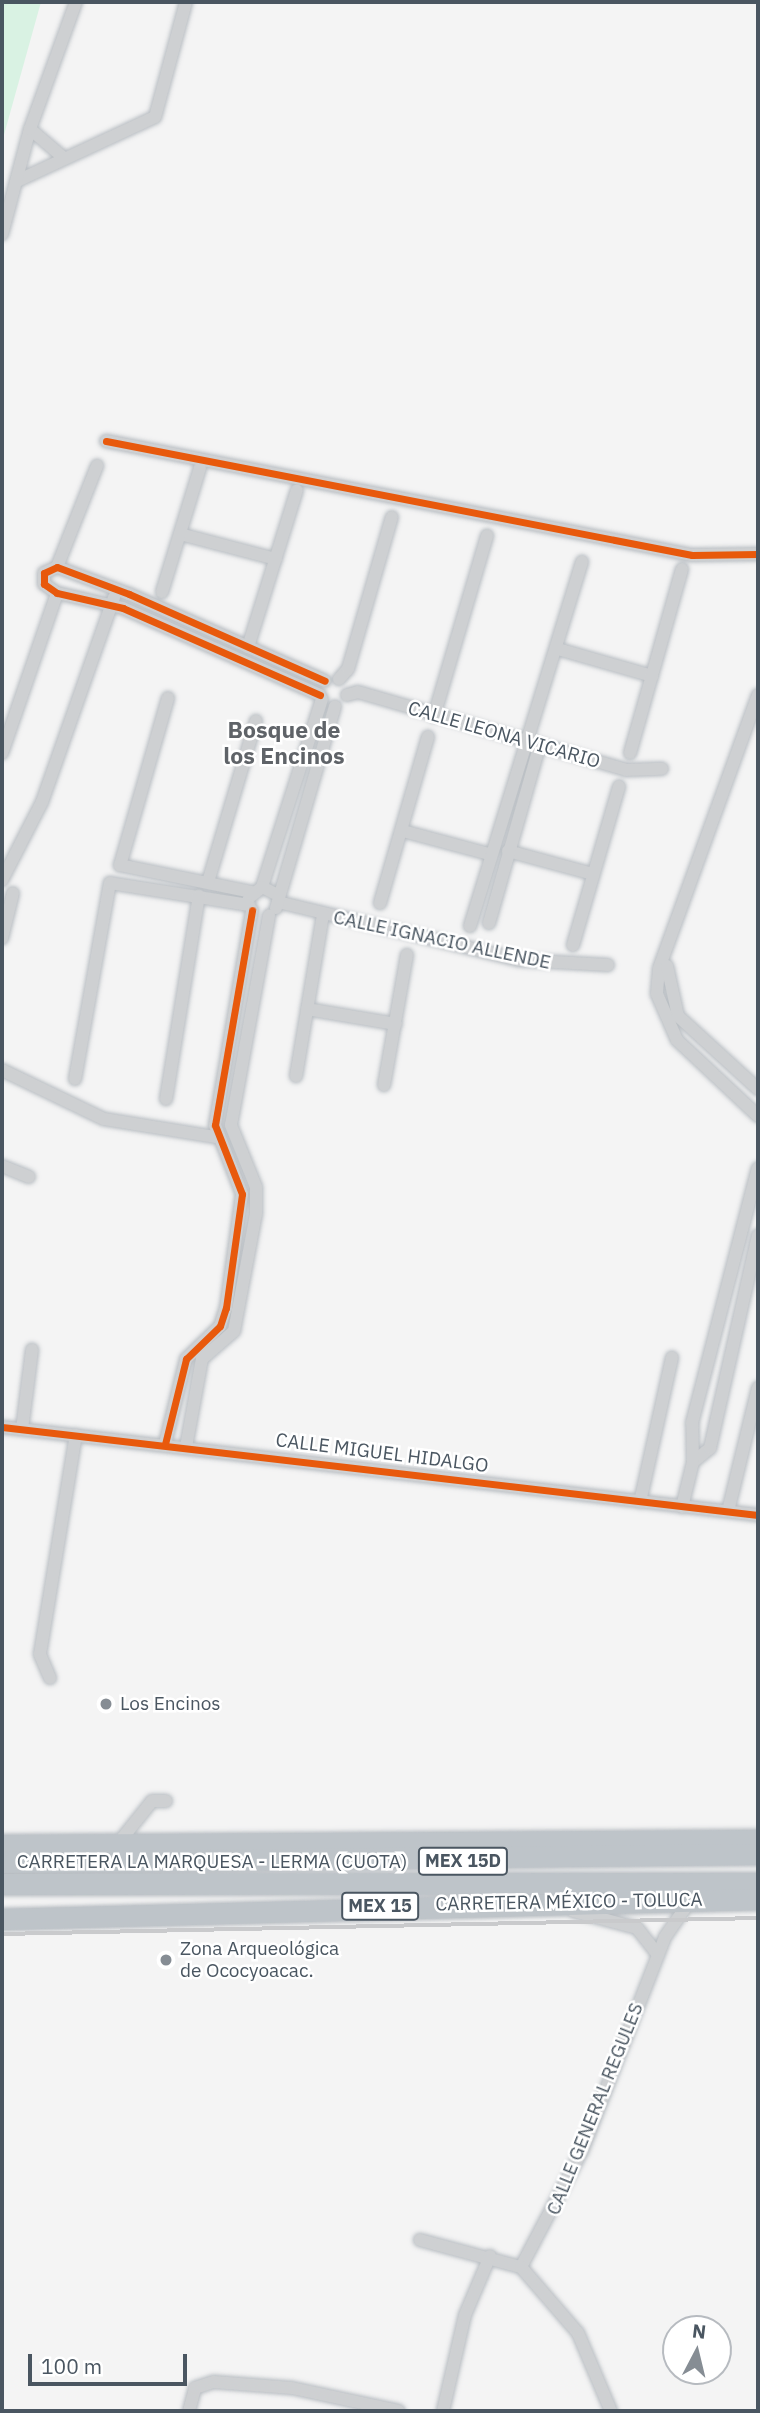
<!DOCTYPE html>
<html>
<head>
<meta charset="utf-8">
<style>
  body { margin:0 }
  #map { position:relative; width:760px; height:2413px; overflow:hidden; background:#f4f4f4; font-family:"IBM Plex Sans",sans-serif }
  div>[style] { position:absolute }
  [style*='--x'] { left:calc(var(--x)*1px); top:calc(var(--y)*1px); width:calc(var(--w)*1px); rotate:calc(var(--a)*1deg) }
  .green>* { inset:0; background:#d9f2e3 }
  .roads { filter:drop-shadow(0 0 2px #b9bec3) drop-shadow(0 0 2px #b9bec3) }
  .street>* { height:12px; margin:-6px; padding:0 6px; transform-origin:6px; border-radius:6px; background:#ced0d2 }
  .highway>* { height:21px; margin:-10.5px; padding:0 10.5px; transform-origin:10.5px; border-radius:10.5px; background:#bec4c9 }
  .rail>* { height:3.5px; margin:-1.75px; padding:0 1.75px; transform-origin:1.75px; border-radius:1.75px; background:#c9cacc }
  .cycleway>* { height:7px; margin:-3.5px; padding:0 3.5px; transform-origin:3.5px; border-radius:3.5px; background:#e8590c }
  .dots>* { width:19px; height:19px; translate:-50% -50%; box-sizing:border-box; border:4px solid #fff; border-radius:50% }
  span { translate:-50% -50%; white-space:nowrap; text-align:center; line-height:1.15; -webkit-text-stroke:5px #fff; paint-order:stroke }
  .shield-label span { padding:2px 5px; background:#fff; border:2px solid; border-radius:5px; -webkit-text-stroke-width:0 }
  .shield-label { font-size:18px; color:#4a5661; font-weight:700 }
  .street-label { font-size:19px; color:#4a5661 }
  .poi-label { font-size:19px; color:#4a5661 }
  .left { translate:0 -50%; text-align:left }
  .quarter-label { font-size:23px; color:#5f6368; font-weight:700 }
  .frame { position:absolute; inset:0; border:4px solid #4a5661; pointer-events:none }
  .north { position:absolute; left:662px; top:2315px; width:70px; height:70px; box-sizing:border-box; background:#fff; border:2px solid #b7bbc0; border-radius:50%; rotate:7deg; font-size:19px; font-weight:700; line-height:28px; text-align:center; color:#4a5661 }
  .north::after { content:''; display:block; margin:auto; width:24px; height:32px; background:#868d94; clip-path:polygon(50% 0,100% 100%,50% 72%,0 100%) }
  .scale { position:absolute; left:28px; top:2354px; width:159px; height:32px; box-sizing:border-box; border:4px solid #4a5661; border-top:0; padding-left:9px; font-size:21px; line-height:24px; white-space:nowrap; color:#4a5661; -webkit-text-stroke:5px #fff; paint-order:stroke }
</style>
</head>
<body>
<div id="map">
  <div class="green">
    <i style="clip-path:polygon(2px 2px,41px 2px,2px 142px)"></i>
  </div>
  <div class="roads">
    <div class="street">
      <i style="--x:30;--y:129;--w:45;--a:40.5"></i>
      <i style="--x:17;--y:181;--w:152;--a:-24.9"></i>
      <i style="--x:155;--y:117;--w:119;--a:-74.9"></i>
      <i style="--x:2;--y:234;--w:109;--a:-75.1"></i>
      <i style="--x:30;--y:129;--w:135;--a:-70.1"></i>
      <i style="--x:106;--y:441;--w:597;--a:11.01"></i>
      <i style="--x:692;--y:555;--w:66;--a:-0.9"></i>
      <i style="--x:180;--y:534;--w:99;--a:14.6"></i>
      <i style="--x:57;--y:567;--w:109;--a:-68.4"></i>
      <i style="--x:162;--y:592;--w:130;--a:-73"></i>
      <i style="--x:248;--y:647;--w:164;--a:-72.7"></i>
      <i style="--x:558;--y:649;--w:98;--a:16"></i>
      <i style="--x:339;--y:679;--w:13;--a:-48"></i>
      <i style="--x:348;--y:669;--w:158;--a:-73.9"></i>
      <i style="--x:320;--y:695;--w:215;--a:-156.2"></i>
      <i style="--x:123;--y:608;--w:68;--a:-167.2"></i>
      <i style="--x:57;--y:593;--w:16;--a:-145"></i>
      <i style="--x:44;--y:584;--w:11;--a:-90"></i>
      <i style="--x:44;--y:573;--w:14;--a:-25"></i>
      <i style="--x:57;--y:567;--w:77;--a:20.6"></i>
      <i style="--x:129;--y:594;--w:214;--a:23.9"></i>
      <i style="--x:347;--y:695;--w:11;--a:-15"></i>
      <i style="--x:358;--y:692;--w:279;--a:16.2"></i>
      <i style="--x:626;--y:770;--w:36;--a:-2"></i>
      <i style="--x:758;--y:695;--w:291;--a:109.9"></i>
      <i style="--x:659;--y:969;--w:25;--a:95"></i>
      <i style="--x:657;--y:994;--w:50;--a:66.5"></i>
      <i style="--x:677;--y:1040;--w:111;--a:43.2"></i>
      <i style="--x:168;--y:698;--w:174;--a:106"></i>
      <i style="--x:120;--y:865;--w:135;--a:11.6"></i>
      <i style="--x:434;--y:716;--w:188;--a:-73.6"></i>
      <i style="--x:2;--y:753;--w:169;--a:-71"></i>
      <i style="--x:630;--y:753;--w:191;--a:-74.2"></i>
      <i style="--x:403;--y:831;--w:89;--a:15"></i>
      <i style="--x:508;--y:851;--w:88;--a:15.1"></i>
      <i style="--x:2;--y:880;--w:88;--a:-62.9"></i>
      <i style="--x:42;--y:802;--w:217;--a:-70.6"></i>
      <i style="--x:208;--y:882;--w:168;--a:-73.4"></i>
      <i style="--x:262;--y:887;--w:197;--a:-72.3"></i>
      <i style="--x:249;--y:898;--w:17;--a:-40"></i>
      <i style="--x:262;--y:887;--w:16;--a:27"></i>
      <i style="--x:278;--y:902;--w:248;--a:13.5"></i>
      <i style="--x:519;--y:960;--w:89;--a:3.2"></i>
      <i style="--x:380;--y:903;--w:173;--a:-73.9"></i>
      <i style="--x:276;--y:908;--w:210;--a:-73.7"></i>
      <i style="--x:489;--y:923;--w:186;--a:-74.1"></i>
      <i style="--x:470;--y:926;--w:381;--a:-72.9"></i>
      <i style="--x:2;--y:938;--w:46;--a:-76.3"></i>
      <i style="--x:573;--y:945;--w:165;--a:-73.8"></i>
      <i style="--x:667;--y:966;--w:51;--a:77.6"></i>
      <i style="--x:678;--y:1016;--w:108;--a:42.4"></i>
      <i style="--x:307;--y:1009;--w:90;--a:9.6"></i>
      <i style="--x:2;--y:1070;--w:113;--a:25.7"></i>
      <i style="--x:104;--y:1119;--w:112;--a:9.2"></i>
      <i style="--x:296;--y:1076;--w:164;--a:-80.5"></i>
      <i style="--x:75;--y:1079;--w:199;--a:-79.9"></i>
      <i style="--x:110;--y:883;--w:141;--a:9"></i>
      <i style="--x:384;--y:1085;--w:132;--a:-80"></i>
      <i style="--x:166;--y:1099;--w:206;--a:-80.8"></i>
      <i style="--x:2;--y:1166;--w:29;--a:22"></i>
      <i style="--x:2;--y:1427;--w:761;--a:6.64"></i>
      <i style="--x:22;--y:1429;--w:80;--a:-82.8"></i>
      <i style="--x:165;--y:1444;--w:88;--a:-76.1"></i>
      <i style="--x:186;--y:1359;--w:47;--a:-44.1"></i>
      <i style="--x:220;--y:1326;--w:19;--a:-72"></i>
      <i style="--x:226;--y:1308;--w:115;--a:-82"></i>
      <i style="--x:242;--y:1194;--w:74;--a:-111.4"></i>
      <i style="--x:215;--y:1125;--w:218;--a:-80.2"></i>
      <i style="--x:186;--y:1447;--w:89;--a:-79.7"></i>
      <i style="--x:202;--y:1359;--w:43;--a:-41.2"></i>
      <i style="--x:234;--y:1331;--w:119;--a:-79.4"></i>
      <i style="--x:256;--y:1214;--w:27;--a:-90"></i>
      <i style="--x:256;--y:1187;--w:67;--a:-112"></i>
      <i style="--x:231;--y:1125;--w:213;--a:-79.7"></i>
      <i style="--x:693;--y:1462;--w:22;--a:-39"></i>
      <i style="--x:710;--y:1448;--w:218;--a:-77.3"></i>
      <i style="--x:640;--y:1502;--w:148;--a:-77.5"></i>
      <i style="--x:682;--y:1507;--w:46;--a:-76.3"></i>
      <i style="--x:693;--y:1462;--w:39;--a:-91"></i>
      <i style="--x:692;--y:1423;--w:263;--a:-75.5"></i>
      <i style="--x:728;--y:1511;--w:127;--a:-76.3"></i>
      <i style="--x:50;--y:1678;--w:26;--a:-113"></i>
      <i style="--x:40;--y:1654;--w:222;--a:-80.7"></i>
      <i style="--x:120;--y:1841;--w:51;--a:-51.3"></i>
      <i style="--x:152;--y:1801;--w:14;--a:0"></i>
      <i style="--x:573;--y:1911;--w:66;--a:14.9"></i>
      <i style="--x:637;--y:1928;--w:34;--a:52"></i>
      <i style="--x:420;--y:2240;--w:105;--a:15"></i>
      <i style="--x:521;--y:2267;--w:131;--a:-62.3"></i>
      <i style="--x:582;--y:2151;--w:230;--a:-68.8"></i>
      <i style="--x:665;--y:1937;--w:44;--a:-55.2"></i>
      <i style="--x:521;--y:2267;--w:87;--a:49.2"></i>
      <i style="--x:578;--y:2333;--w:85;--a:67.1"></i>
      <i style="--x:189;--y:2411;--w:24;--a:-75"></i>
      <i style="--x:195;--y:2388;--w:20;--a:-18"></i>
      <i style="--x:214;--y:2382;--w:78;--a:4.4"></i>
      <i style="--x:292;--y:2388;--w:109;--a:12.1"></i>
      <i style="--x:443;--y:2411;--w:98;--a:-77.1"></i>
      <i style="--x:465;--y:2315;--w:64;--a:-67"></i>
    </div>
    <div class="highway">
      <i style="--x:2;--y:1845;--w:756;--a:-0.38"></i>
      <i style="--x:2;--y:1862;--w:756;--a:-0.61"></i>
      <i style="--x:2;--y:1884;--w:756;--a:-0.08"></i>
      <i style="--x:2;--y:1919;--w:756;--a:-1.52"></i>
    </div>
  </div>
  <div class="rail">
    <i style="--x:2;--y:1934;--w:756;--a:-1.21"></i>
  </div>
  <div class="cycleway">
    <i style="--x:106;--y:441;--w:597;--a:11.01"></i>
    <i style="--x:692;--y:555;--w:66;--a:-0.9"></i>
    <i style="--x:320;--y:695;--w:215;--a:-156.2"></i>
    <i style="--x:123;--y:608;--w:68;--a:-167.2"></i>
    <i style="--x:57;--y:593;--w:16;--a:-145"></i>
    <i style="--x:44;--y:584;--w:11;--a:-90"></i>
    <i style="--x:44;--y:573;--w:14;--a:-25"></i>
    <i style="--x:57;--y:567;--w:77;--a:20.6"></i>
    <i style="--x:129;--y:594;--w:214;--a:23.9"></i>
    <i style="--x:2;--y:1427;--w:761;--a:6.64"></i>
    <i style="--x:165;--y:1444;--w:88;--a:-76.1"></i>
    <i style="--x:186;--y:1359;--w:47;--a:-44.1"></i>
    <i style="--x:220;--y:1326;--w:19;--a:-72"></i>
    <i style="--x:226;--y:1308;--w:115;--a:-82"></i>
    <i style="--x:242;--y:1194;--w:74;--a:-111.4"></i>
    <i style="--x:215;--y:1125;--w:218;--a:-80.2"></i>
  </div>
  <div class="dots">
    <i style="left:106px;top:1704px;background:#868d94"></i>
    <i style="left:166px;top:1960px;background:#868d94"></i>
  </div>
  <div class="shield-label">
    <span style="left:463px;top:1861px">MEX 15D</span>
    <span style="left:380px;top:1906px">MEX 15</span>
  </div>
  <div class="street-label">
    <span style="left:504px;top:735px;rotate:16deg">CALLE LEONA VICARIO</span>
    <span style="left:442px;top:940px;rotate:12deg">CALLE IGNACIO ALLENDE</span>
    <span style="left:382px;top:1453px;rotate:7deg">CALLE MIGUEL HIDALGO</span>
    <span style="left:212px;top:1862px">CARRETERA LA MARQUESA - LERMA (CUOTA)</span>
    <span style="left:569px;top:1902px;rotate:-1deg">CARRETERA MÉXICO - TOLUCA</span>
    <span style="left:595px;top:2109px;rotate:-68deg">CALLE GENERAL REGULES</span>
  </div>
  <div class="poi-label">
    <span class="left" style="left:120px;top:1704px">Los Encinos</span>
    <span class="left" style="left:180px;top:1960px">Zona Arqueológica<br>de Ococyoacac.</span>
  </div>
  <div class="quarter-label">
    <span style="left:284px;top:742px">Bosque de<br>los Encinos</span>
  </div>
  <div class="frame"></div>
  <div class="north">N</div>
  <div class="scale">100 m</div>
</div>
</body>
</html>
